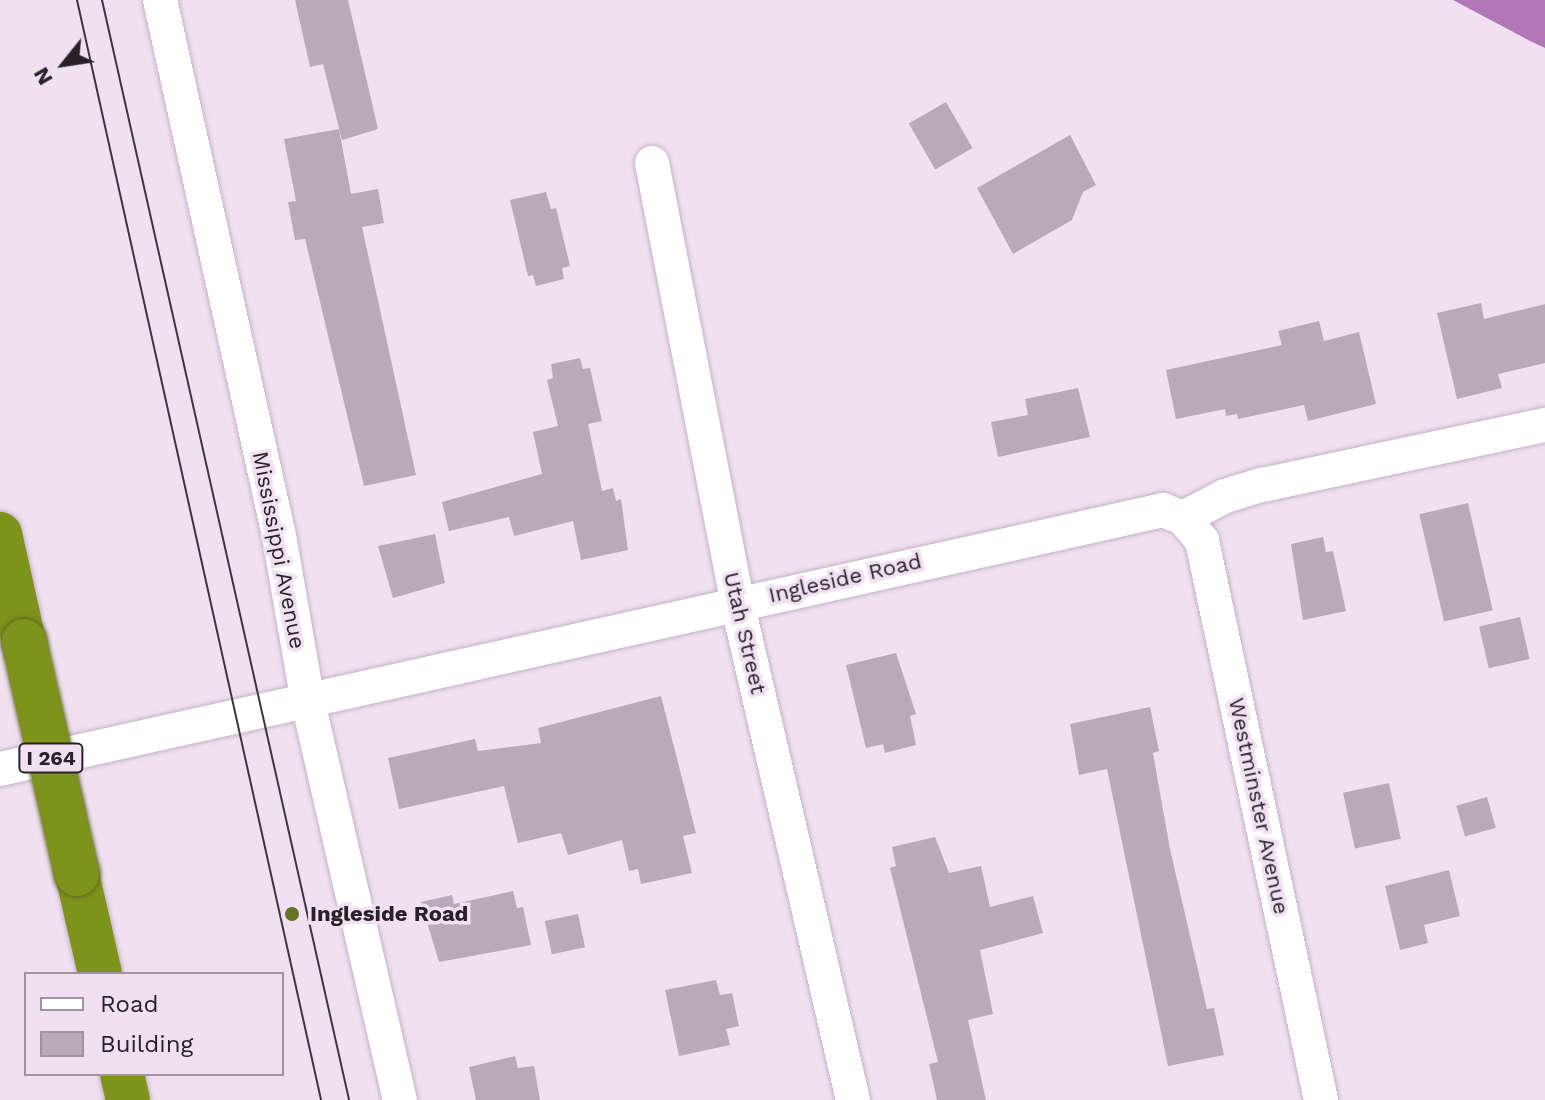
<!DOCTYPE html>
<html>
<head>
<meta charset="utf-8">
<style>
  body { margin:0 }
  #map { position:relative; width:1545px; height:1100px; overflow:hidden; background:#f1e0f2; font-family:"Work Sans",sans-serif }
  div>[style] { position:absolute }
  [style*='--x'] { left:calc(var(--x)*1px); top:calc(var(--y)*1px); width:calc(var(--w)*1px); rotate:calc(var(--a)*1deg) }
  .water>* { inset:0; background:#b177b6 }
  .building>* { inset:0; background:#b9a9ba; transform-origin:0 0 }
  .roads { filter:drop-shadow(0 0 2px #c4b4c5) drop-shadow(0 0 2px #c4b4c5) }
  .street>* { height:34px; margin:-17px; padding:0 17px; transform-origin:17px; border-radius:17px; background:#fff }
  .highway>* { height:44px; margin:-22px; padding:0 22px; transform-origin:22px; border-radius:22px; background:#7e931c }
  .tram>* { height:2px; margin:-1px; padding:0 1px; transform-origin:1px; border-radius:1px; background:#3e363e }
  .bridges { filter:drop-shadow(0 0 2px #606b20) drop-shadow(0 0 2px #606b20) }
  .highway-bridge>* { height:44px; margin:-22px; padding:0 22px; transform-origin:22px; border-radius:22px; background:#7e931c }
  .dots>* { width:22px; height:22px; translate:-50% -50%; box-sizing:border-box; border:4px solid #f1e0f2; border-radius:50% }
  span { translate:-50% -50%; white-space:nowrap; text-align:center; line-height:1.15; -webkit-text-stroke:7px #f1e0f2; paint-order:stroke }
  .shield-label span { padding:2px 6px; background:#f1e0f2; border:2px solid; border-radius:6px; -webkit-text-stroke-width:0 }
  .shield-label { font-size:20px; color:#282228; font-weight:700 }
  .street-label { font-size:22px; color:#282228 }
  .poi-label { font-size:22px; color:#282228; font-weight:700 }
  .left { translate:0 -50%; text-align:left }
  .legend { position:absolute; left:24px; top:972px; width:260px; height:104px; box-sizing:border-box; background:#f1e0f2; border:2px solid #a194a1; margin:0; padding:10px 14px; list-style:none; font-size:24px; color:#282228 }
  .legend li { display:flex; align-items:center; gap:16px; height:40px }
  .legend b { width:40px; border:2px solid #a194a1 }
  .north { position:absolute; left:24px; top:24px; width:80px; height:80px; -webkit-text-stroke:6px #f1e0f2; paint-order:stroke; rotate:240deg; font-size:22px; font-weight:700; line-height:32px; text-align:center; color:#282228 }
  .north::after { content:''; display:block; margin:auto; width:28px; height:36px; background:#282228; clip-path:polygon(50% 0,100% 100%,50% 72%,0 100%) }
</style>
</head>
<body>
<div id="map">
  <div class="water">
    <i style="clip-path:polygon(1453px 0,1545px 0,1545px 48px,1530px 41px)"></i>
  </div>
  <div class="building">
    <i style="clip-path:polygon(295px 0,348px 0,378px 129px,342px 140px,323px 64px,310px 67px)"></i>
    <i style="left:946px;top:102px;width:53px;height:43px;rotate:60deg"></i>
    <i style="clip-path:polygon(339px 129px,351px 194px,378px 189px,384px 223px,362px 227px,416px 475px,364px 486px,305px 239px,295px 240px,288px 202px,296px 201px,284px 139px)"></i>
    <i style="clip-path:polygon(1070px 135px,1096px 185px,1083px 192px,1072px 220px,1013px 254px,977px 188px)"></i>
    <i style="clip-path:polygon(546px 192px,551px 209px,556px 208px,570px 266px,562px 268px,564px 279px,536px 286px,533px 275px,528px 276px,510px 200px)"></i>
    <i style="clip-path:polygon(1481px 303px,1484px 319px,1545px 304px,1545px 363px,1498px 374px,1502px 388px,1457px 399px,1437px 313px)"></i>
    <i style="clip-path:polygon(1319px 321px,1324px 341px,1359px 332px,1376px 404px,1308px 421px,1304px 405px,1238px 419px,1237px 414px,1226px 416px,1225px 409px,1176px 419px,1166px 370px,1282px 345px,1278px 331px)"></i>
    <i style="clip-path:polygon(580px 358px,583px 369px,590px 368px,602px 421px,588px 424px,602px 491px,613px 488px,616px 501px,621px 499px,628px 550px,581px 560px,573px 521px,514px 536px,509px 517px,449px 531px,442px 502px,542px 474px,533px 432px,558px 426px,547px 380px,553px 378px,551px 364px)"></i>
    <i style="clip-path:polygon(1078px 388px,1090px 437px,998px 457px,991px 422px,1028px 415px,1025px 399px)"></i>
    <i style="left:1468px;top:503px;width:110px;height:50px;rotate:77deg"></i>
    <i style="clip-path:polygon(435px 534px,445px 583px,393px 598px,378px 546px)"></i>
    <i style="clip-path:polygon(1323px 537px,1326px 552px,1333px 551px,1346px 611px,1303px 620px,1291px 544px)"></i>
    <i style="left:1520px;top:617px;width:43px;height:42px;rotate:77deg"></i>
    <i style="clip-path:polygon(896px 653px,916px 714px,910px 716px,916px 745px,885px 753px,883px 744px,866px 748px,846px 665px)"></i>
    <i style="clip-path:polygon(661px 696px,696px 833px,683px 836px,692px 873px,641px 884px,638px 869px,629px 871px,622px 840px,568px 855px,561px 833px,518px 843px,504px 786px,399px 809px,388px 758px,475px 739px,478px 751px,541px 743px,538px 728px)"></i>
    <i style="clip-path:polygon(1150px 707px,1159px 751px,1153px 753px,1170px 849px,1207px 1009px,1214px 1008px,1224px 1055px,1168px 1066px,1107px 769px,1079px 775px,1070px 724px)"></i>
    <i style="left:1389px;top:783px;width:57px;height:47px;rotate:78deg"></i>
    <i style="left:1487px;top:797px;width:32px;height:32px;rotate:74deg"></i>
    <i style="clip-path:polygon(935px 837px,949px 873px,981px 866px,990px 907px,1033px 896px,1043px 933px,980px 950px,993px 1014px,968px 1020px,986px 1100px,937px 1100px,929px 1064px,938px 1062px,890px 868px,896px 866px,892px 847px)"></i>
    <i style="clip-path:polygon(1449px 870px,1460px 916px,1424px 925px,1428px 943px,1400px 950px,1385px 886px)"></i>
    <i style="clip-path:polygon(513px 891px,517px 908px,523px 907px,531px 945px,439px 962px,421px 902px,452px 895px,454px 904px)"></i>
    <i style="left:578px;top:914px;width:34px;height:34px;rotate:78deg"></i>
    <i style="clip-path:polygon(716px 980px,720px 995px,732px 993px,739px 1026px,726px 1029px,730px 1045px,679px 1056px,665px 990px)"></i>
    <i style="clip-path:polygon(515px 1056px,518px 1068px,534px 1066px,540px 1100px,476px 1100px,469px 1067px)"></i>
  </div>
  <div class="roads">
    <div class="street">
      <i style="--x:160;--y:0;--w:549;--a:77.48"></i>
      <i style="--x:279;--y:536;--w:169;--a:80.1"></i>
      <i style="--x:308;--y:702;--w:408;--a:77"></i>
      <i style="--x:652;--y:163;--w:447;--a:79"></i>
      <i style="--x:737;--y:602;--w:511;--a:76.89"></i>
      <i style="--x:1183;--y:518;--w:47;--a:-27.6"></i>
      <i style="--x:1225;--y:496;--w:39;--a:-17"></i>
      <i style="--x:1262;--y:485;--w:289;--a:-12"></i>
      <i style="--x:0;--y:769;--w:1191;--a:-12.55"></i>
      <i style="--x:1163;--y:510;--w:22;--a:22"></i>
      <i style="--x:1183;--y:518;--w:30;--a:50"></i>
      <i style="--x:1202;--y:541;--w:572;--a:77.98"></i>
    </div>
    <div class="highway">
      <i style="--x:0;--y:534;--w:110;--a:77.4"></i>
      <i style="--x:77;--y:874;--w:103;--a:77"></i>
      <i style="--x:122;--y:1074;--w:27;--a:77"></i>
    </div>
  </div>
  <div class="tram">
    <i style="--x:77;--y:0;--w:1127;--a:77.49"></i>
    <i style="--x:102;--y:0;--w:1127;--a:77.34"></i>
  </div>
  <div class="bridges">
    <div class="highway-bridge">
      <i style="--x:24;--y:641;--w:239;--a:77.2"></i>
    </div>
  </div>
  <div class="dots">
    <i style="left:292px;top:914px;background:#657422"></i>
  </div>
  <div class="shield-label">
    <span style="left:51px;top:758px">I 264</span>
  </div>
  <div class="street-label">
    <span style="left:279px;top:550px;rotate:79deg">Mississippi Avenue</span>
    <span style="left:845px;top:578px;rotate:-13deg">Ingleside Road</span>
    <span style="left:745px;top:633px;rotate:77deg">Utah Street</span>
    <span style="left:1259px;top:806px;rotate:78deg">Westminster Avenue</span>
  </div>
  <div class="poi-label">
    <span class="left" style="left:310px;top:914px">Ingleside Road</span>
  </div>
  <ul class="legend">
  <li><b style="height:10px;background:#fff"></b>Road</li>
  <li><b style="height:22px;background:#b9a9ba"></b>Building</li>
  </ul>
  <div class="north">N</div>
</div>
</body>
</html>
